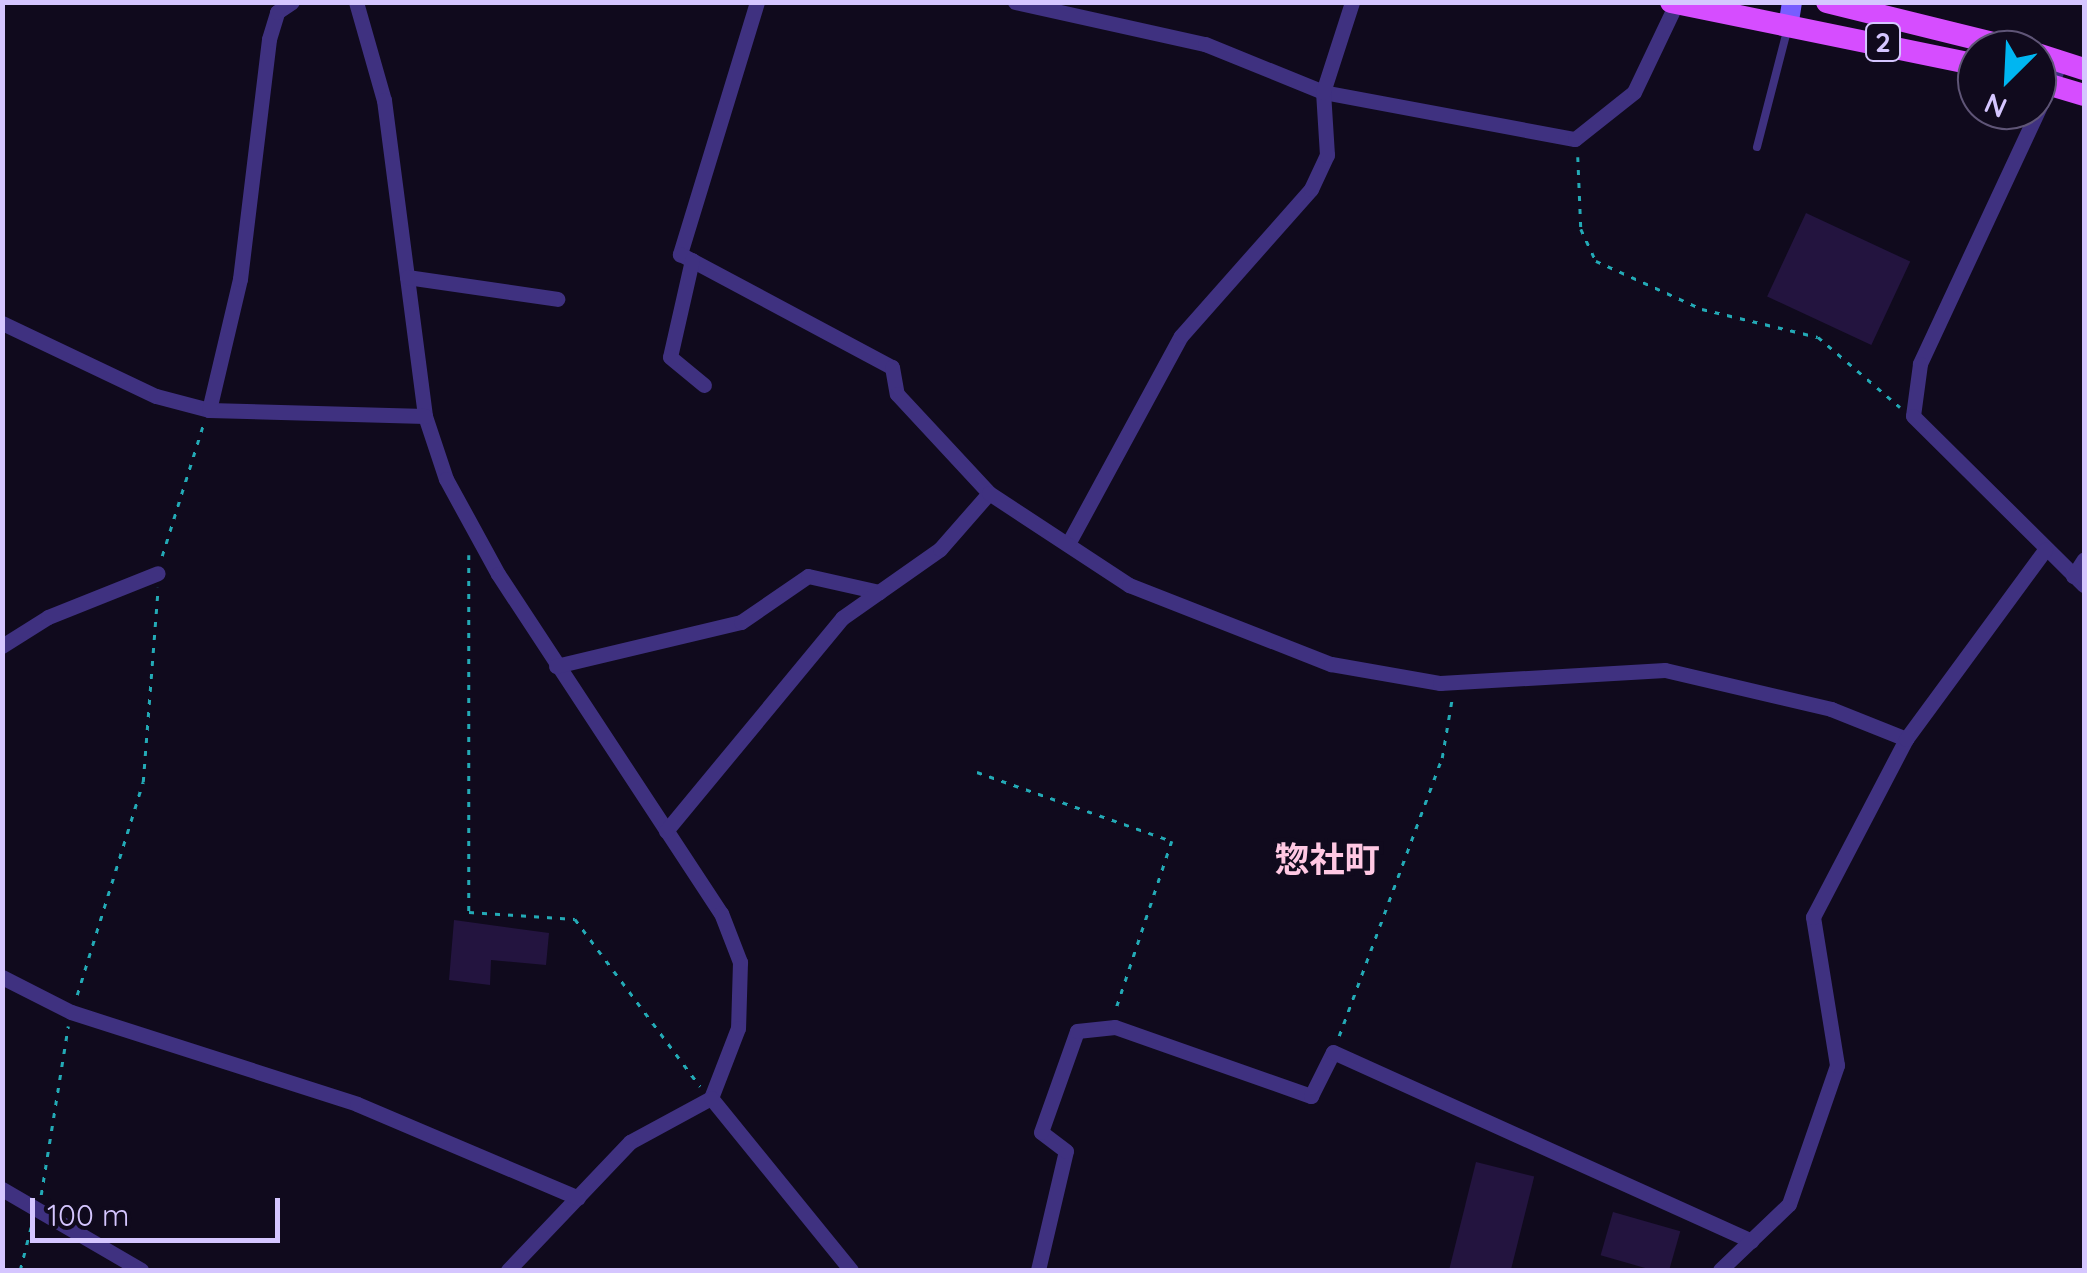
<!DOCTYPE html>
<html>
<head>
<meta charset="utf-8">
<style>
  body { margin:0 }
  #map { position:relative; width:2087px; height:1273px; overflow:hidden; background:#100a1d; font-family:Quicksand,"Noto Sans JP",sans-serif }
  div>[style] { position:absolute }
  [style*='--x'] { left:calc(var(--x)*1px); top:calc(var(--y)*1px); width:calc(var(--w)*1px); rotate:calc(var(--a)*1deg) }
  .building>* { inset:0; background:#23143f; transform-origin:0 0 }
  .path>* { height:2.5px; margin-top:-1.25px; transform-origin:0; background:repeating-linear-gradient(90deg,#23aab6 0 5px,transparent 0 13px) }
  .lane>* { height:8px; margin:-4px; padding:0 4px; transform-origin:4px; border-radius:4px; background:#3f3180 }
  .street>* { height:15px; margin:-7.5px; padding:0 7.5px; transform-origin:7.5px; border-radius:7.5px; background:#3f3180 }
  .secondary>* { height:20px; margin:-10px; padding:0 10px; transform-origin:10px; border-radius:10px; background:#785dff }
  .primary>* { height:22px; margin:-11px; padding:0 11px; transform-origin:11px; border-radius:11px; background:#d64dff }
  span { translate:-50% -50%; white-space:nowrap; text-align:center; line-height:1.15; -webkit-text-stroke:9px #100a1d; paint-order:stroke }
  .shield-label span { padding:2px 8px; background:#100a1d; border:2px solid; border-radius:8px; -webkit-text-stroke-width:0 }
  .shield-label { font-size:28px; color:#d5c6ff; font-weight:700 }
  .quarter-label { font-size:35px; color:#ffc8e3; font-weight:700 }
  .frame { position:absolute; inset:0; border:5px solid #d5c6ff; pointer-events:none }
  .north { position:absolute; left:1957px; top:30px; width:100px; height:100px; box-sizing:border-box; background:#100a1d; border:2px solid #5f5577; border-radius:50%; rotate:204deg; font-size:28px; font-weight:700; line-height:40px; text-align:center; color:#d5c6ff }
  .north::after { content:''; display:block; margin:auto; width:35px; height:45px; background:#00b6f1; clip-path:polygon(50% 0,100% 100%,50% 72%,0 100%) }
  .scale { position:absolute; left:30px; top:1198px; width:250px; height:45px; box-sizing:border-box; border:5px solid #d5c6ff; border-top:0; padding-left:12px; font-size:30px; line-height:35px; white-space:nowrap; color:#d5c6ff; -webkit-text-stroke:8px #100a1d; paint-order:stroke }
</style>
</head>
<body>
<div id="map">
  <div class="building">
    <i style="left:1806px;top:213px;width:115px;height:92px;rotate:25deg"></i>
    <i style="clip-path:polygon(454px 920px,549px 933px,546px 965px,491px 960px,490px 985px,449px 980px)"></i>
    <i style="left:1476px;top:1162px;width:60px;height:111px;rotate:14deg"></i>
    <i style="left:1613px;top:1212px;width:70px;height:45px;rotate:16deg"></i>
  </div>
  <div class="path">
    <i style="--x:1578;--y:157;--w:72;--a:87.6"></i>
    <i style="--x:1581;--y:229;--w:35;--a:65"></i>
    <i style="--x:1596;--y:261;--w:116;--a:24.4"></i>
    <i style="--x:1702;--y:309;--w:119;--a:13.6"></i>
    <i style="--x:1818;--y:337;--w:108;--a:40.5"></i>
    <i style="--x:469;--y:555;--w:357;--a:90"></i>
    <i style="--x:469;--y:912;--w:106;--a:3.8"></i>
    <i style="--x:575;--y:919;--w:209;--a:53.2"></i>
    <i style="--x:162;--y:556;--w:137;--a:-72.6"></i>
    <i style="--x:977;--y:772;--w:207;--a:19.5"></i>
    <i style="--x:1172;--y:841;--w:180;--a:108.4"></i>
    <i style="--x:77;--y:995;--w:223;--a:-72.8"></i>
    <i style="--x:143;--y:782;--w:195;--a:-85.6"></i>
    <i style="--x:1339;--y:1036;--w:296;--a:-69.7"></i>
    <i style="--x:1442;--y:758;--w:61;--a:-80.5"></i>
    <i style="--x:41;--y:1195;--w:171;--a:-80.9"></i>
    <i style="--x:20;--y:1270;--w:44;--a:-75.7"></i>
  </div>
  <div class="lane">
    <i style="--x:1757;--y:147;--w:120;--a:-75.5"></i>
  </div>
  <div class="street">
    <i style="--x:356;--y:2;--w:102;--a:74.1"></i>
    <i style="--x:384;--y:100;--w:319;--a:82.6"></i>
    <i style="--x:425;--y:416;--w:66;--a:71.6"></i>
    <i style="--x:446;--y:479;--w:108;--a:61.3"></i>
    <i style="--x:498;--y:574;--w:406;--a:56.7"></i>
    <i style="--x:721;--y:913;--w:53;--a:68.8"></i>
    <i style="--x:740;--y:962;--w:66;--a:91.7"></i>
    <i style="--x:738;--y:1028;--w:75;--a:111.1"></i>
    <i style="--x:711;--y:1098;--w:92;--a:151.5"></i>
    <i style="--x:630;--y:1142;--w:177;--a:133.6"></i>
    <i style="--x:757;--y:2;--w:264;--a:107"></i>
    <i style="--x:680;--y:254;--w:240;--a:28.1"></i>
    <i style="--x:892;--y:367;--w:27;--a:80"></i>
    <i style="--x:897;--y:394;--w:135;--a:47.1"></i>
    <i style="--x:1015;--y:2;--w:195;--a:12.5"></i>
    <i style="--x:1205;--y:44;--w:127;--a:22.1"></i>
    <i style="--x:1323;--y:92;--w:256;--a:10.6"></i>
    <i style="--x:1575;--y:139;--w:75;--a:-38.5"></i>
    <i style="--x:1634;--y:92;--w:100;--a:-64.5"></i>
    <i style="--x:2061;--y:61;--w:334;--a:115"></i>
    <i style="--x:1920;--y:364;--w:52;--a:97.7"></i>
    <i style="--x:1913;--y:416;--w:240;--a:44.7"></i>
    <i style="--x:692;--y:260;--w:99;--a:102.8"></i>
    <i style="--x:670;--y:357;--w:44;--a:39.5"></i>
    <i style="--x:407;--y:277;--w:152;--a:8.3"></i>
    <i style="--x:2;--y:323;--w:170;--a:25.4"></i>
    <i style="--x:156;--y:396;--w:55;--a:14.8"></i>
    <i style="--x:209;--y:410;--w:216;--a:1.6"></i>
    <i style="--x:209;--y:410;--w:135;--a:-76.7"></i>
    <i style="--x:240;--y:279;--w:242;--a:-83.1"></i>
    <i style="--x:269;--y:39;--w:28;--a:-73"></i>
    <i style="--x:277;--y:12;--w:18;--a:-34"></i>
    <i style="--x:1069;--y:542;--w:234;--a:-61.5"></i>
    <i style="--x:1181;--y:336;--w:196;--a:-48.5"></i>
    <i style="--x:1311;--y:189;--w:38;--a:-65"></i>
    <i style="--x:1327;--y:155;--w:63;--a:-93.6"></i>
    <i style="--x:1323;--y:92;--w:95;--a:-72.1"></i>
    <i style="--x:2073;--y:576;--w:20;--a:-57"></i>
    <i style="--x:2;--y:646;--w:54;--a:-32.2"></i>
    <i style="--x:48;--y:617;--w:118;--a:-21.8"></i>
    <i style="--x:556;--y:666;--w:190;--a:-13.4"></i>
    <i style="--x:741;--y:622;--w:81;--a:-34.5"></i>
    <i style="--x:808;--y:576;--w:73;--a:12.7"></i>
    <i style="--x:666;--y:831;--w:276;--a:-50.4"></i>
    <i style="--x:842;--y:618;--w:120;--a:-35.1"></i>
    <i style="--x:940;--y:549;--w:74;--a:-48.8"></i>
    <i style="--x:989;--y:493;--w:168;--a:33.3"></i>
    <i style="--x:1129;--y:585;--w:217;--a:21.4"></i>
    <i style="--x:1331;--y:664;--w:111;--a:9.9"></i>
    <i style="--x:1440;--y:683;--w:225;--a:-3.3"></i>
    <i style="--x:1665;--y:670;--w:171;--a:13.2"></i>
    <i style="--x:1831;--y:709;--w:81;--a:21.8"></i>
    <i style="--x:2;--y:977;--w:77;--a:26.9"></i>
    <i style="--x:71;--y:1012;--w:300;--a:17.8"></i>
    <i style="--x:357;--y:1104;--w:240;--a:23"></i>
    <i style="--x:711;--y:1098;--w:222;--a:50.9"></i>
    <i style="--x:2;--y:1189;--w:161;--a:30.2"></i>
    <i style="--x:1038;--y:1270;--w:122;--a:-76.8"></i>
    <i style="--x:1066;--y:1151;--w:31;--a:-143"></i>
    <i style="--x:1041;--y:1132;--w:107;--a:-70.4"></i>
    <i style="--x:1077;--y:1031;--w:38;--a:-6"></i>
    <i style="--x:1115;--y:1027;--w:208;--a:19.4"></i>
    <i style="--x:1311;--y:1096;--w:49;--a:-63.4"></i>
    <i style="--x:1333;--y:1052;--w:459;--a:24.3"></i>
    <i style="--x:1720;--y:1270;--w:95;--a:-43.7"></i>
    <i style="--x:1789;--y:1204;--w:147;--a:-70.9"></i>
    <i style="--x:1837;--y:1065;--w:150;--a:-99.2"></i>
    <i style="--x:1813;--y:917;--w:201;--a:-62.4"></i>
    <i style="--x:1906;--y:739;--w:235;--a:-53.7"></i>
  </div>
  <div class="secondary">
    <i style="--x:1789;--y:21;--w:19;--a:-81"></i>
  </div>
  <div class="primary">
    <i style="--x:1671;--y:2;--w:312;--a:11.6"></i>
    <i style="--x:1827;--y:2;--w:200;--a:13.9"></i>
    <i style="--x:2037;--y:54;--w:49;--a:17.7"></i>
    <i style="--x:2037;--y:81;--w:49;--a:16.6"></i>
  </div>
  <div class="shield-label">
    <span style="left:1883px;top:42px">2</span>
  </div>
  <div class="quarter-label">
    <span style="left:1327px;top:859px">惣社町</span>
  </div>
  <div class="frame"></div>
  <div class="north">N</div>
  <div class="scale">100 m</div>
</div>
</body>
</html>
